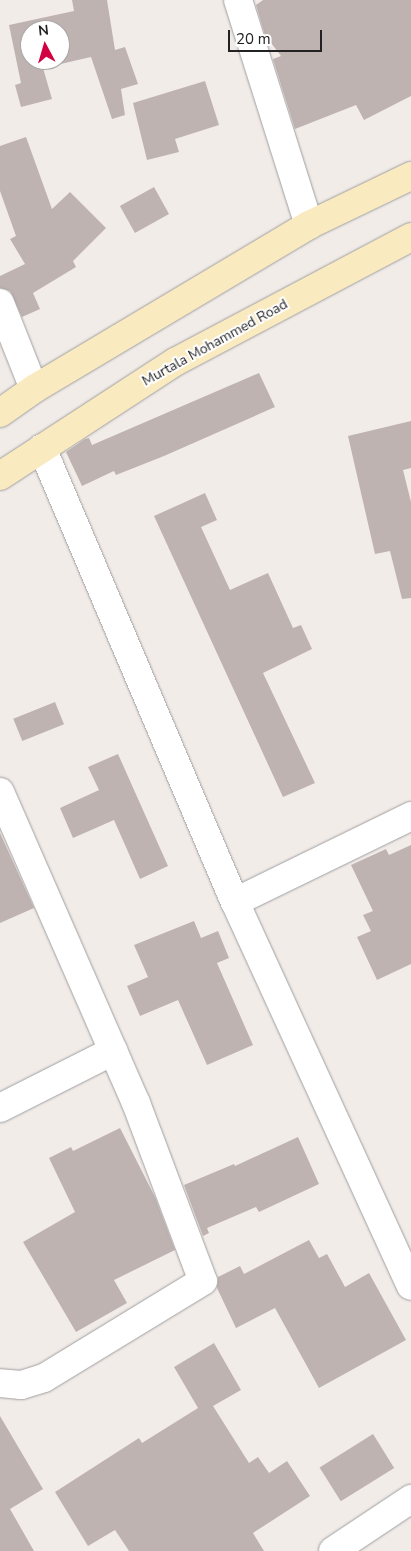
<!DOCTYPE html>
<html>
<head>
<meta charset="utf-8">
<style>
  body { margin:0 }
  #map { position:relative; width:411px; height:1551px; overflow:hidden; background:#f2ece9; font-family:"Nunito Sans",sans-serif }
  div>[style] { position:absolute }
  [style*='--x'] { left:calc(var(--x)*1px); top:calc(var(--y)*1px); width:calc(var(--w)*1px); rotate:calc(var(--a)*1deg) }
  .building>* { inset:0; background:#bfb3b2; transform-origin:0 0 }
  .roads { filter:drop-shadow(0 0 1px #9f9f9f) drop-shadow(0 0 1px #9f9f9f) }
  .minor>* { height:28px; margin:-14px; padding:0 14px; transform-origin:14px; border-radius:14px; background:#fff }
  .secondary>* { height:28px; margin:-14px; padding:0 14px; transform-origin:14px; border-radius:14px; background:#faeabf }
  span { translate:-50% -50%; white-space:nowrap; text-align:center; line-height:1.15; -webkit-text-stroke:4px #fff; paint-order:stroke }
  .street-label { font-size:14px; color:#222 }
  .north { position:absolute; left:20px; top:20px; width:50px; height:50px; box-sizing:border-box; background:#fff; border:1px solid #a7a7a7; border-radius:50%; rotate:354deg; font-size:14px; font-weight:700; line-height:20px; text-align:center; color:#222 }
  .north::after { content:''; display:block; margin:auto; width:18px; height:22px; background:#d20242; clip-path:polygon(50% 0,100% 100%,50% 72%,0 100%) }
  .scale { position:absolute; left:228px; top:30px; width:94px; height:22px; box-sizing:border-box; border:2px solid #222; border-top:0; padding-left:6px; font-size:15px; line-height:18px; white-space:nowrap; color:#222; -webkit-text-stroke:4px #fff; paint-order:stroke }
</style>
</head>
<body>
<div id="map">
  <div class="building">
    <i style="clip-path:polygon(evenodd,72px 0,107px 0,115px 50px,125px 47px,138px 84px,121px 89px,125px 115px,112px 119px,91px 57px,43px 68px,52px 99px,21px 107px,15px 85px,21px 83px,9px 25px,74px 11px,72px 0,30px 30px,60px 30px,60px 60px,30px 60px,30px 30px)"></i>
    <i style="clip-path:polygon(263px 0,411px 0,411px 96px,364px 120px,356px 105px,295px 129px,273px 59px,281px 56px,265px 35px,256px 5px)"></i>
    <i style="clip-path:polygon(205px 81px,219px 125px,175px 139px,179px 152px,147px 160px,133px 103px)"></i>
    <i style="clip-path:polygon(26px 137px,52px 209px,70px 192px,106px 228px,73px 261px,76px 267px,33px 293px,40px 309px,22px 317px,10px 291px,0 288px,0 276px,25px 264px,10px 239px,16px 236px,0 191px,0 146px)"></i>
    <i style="left:154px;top:187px;width:31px;height:39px;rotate:61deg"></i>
    <i style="clip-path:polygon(259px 373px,275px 407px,164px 456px,116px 475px,114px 471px,82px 486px,66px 452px,85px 439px,89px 438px,92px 445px)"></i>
    <i style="clip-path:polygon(411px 421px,411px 468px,403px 470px,411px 502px,411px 598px,402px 599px,390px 551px,375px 554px,348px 436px)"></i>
    <i style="clip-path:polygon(205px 493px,217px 520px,201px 527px,230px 590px,268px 573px,293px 628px,301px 625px,312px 649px,263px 673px,315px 783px,283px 797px,154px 516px)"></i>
    <i style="left:55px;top:702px;width:24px;height:45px;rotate:68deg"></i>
    <i style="clip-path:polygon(118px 754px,168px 866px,140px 879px,114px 820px,73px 838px,60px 808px,99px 790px,88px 767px)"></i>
    <i style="clip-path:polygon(0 833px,34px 908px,0 923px)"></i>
    <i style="clip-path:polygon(411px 845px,411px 964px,377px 980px,357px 937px,371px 931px,363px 915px,373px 911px,351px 865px,386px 849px,389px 855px)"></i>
    <i style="clip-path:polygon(194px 921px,201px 938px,218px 931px,229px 958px,217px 963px,253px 1045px,207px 1065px,178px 1000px,140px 1016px,127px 986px,148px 977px,134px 945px)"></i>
    <i style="clip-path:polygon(120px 1128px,155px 1197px,175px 1250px,114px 1280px,127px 1303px,76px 1332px,23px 1242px,75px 1212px,49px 1158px,71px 1147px,73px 1151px)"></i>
    <i style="clip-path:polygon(298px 1137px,319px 1184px,259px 1212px,256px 1207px,207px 1228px,209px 1233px,203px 1236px,184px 1185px,234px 1164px,235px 1166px)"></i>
    <i style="clip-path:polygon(309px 1240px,319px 1258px,327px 1254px,345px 1287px,369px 1273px,406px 1340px,319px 1388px,275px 1308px,236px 1328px,217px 1288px,218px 1277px,240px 1266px,244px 1274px)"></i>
    <i style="clip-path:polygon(214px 1343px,241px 1390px,213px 1406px,249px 1463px,258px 1457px,269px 1473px,287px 1461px,310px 1496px,253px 1533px,264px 1551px,129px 1551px,115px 1530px,88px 1546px,55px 1492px,139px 1438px,142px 1443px,198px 1408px,174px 1367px)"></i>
    <i style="clip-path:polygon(0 1416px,43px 1489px,10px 1509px,34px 1551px,0 1551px)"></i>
    <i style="left:373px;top:1434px;width:40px;height:63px;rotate:58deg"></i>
  </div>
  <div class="roads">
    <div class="minor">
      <i style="--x:238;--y:0;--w:236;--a:72.5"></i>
      <i style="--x:0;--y:303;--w:92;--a:68.4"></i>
      <i style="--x:42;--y:448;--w:493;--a:67"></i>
      <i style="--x:235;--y:902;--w:422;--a:65.4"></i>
      <i style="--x:0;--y:792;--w:339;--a:66.4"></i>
      <i style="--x:136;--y:1103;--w:190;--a:69.4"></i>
      <i style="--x:203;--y:1281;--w:186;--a:148.6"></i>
      <i style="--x:44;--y:1378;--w:24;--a:163"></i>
      <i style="--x:21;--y:1385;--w:21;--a:-175"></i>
      <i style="--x:235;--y:902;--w:196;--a:-26"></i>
      <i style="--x:0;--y:1108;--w:127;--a:-26.8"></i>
      <i style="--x:333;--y:1551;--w:94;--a:-33.7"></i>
    </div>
    <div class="secondary">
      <i style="--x:0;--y:413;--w:42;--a:-35.2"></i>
      <i style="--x:34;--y:389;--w:320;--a:-30.8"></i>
      <i style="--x:309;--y:225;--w:113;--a:-25.7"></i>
      <i style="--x:0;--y:476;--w:209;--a:-33.1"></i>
      <i style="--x:175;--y:362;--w:267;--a:-27.9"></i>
    </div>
  </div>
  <div class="street-label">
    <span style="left:215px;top:343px;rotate:-29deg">Murtala Mohammed Road</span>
  </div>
  <div class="north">N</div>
  <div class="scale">20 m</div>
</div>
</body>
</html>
